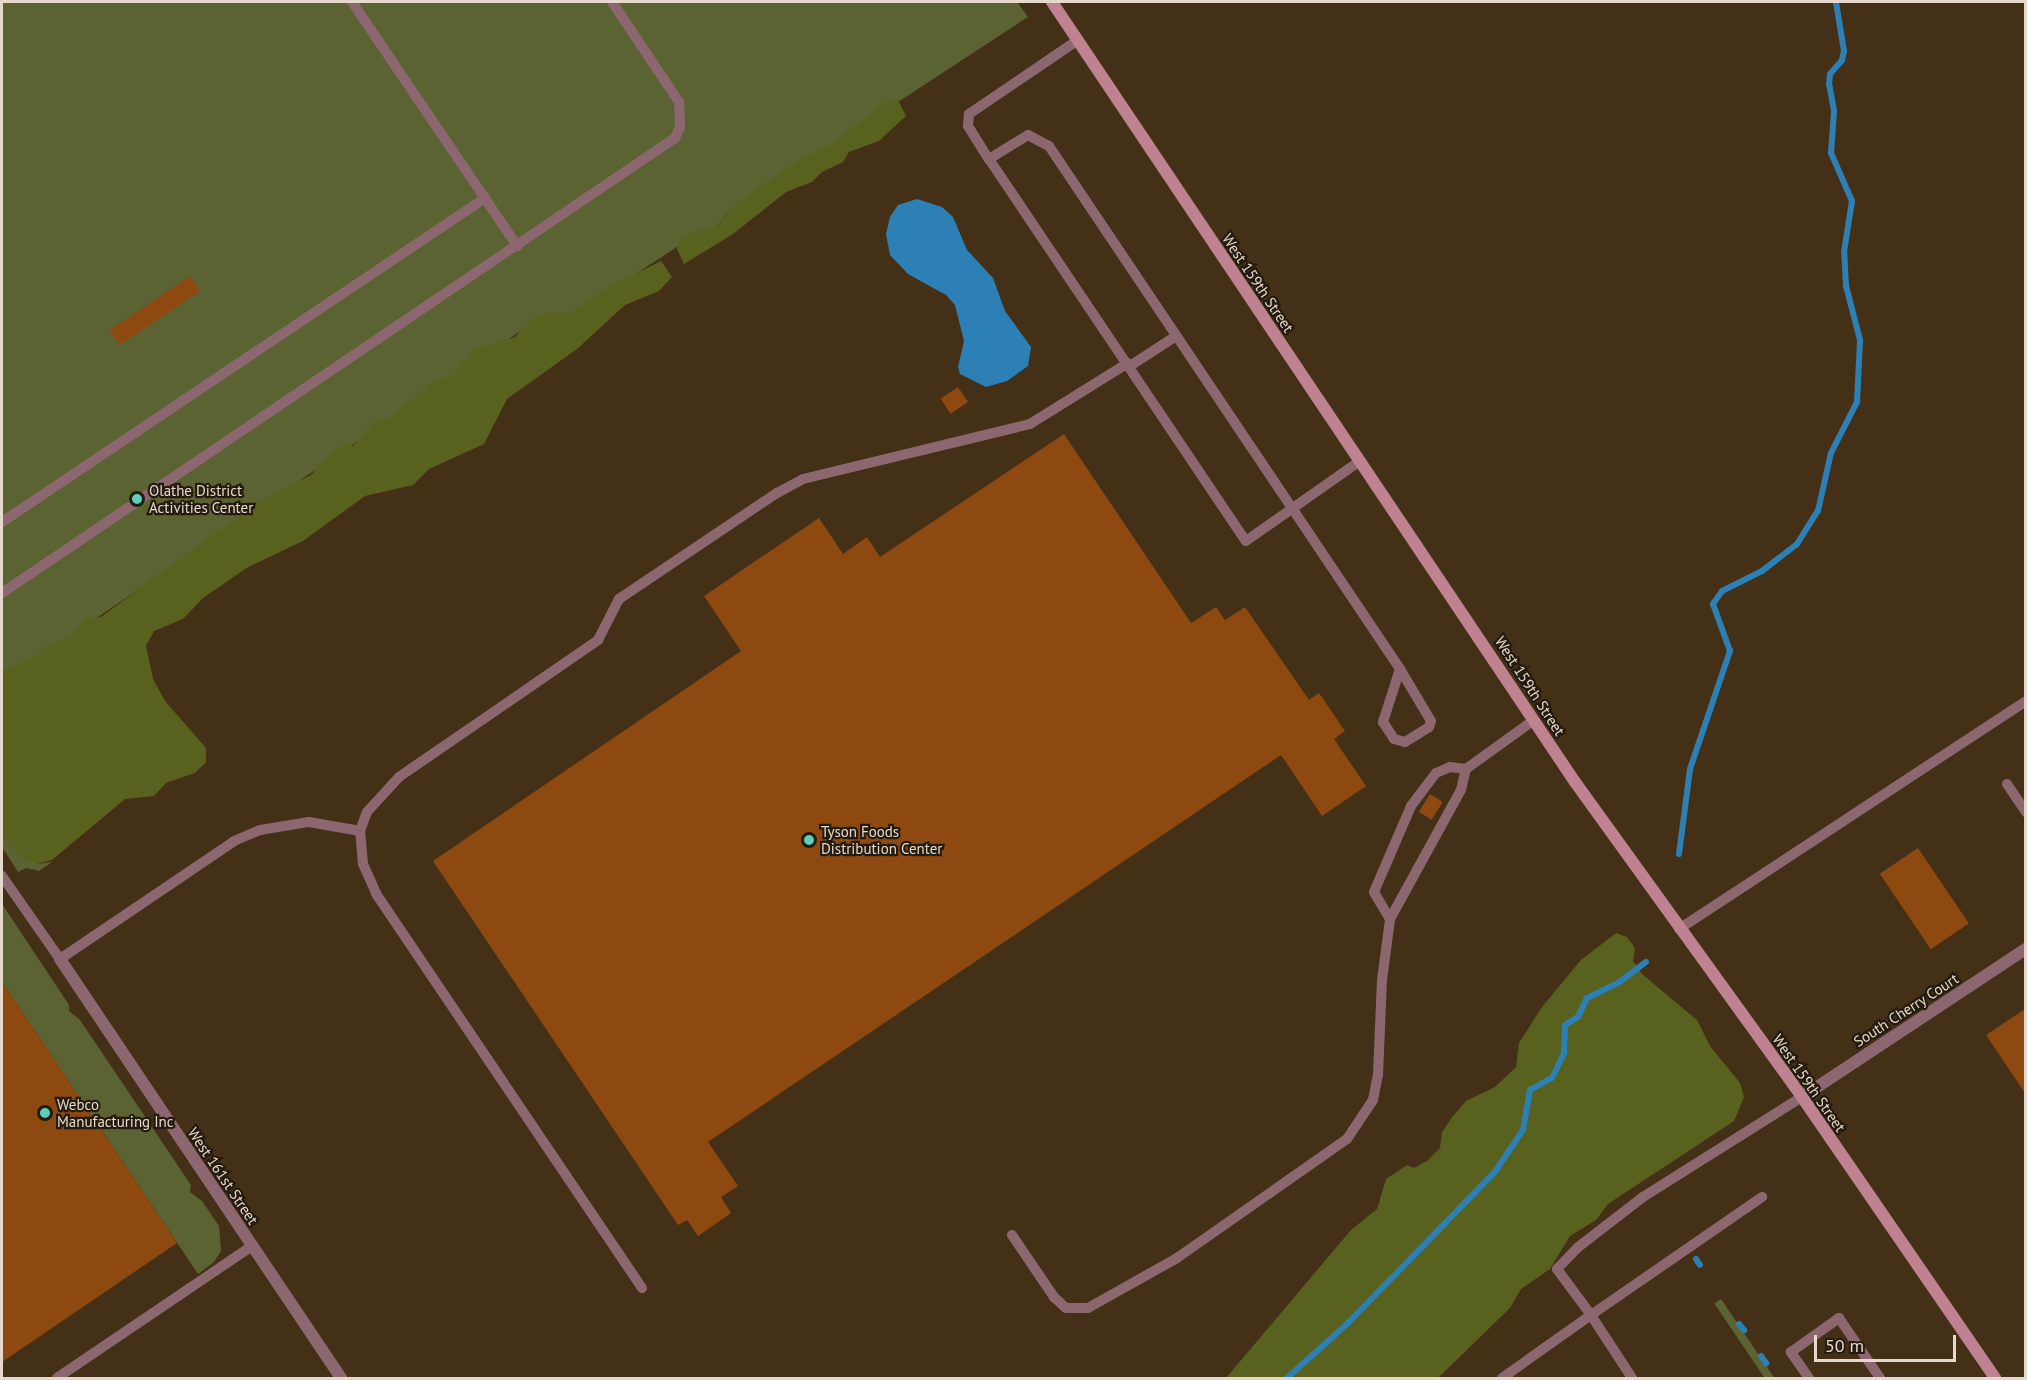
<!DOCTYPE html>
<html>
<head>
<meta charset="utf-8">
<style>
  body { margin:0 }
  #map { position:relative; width:2027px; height:1380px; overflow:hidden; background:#443017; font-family:"PT Sans",sans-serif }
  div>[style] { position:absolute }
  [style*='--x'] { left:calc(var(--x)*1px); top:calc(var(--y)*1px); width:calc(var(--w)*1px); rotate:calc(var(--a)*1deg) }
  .green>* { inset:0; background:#5c6333; transform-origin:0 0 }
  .forest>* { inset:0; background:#59611e }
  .water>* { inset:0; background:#2d80b5 }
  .stream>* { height:6px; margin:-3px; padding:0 3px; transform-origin:3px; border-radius:3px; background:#2d80b5 }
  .building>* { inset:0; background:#8e4910; transform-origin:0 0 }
  .lane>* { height:10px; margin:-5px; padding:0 5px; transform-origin:5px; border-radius:5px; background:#8d6770 }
  .street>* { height:12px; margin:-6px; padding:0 6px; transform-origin:6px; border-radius:6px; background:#8d6770 }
  .secondary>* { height:12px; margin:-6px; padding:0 6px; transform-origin:6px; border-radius:6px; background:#be8291 }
  .dots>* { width:16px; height:16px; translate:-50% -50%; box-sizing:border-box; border:3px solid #241b10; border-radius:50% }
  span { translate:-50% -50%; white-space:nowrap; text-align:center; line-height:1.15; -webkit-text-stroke:4.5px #241b10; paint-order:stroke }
  .street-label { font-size:15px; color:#e6d9cb }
  .poi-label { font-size:15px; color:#e6d9cb }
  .left { translate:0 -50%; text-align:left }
  .frame { position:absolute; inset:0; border:3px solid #e6d9cb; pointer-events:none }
  .scale { position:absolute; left:1814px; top:1335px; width:142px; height:27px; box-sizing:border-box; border:3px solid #e6d9cb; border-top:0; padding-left:8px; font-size:18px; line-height:21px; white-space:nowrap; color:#e6d9cb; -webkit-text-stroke:4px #241b10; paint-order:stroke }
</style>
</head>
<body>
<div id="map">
  <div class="green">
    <i style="clip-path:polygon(2px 2px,1017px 2px,1028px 17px,727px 214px,716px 227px,700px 232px,571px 316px,522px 330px,2px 682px)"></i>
    <i style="clip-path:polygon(2px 835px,11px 847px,37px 864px,52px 862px,39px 871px,26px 868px,18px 872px,2px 847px)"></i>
    <i style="clip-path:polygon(2px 904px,69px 1005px,69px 1011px,80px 1020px,191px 1185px,190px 1192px,202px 1201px,219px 1226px,221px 1251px,214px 1262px,198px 1274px,2px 982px)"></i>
    <i style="left:1721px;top:1299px;width:96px;height:8px;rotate:56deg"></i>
  </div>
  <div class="forest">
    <i style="clip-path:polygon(898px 100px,906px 116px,879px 141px,849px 152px,843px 162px,822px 172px,812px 182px,786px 192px,733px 234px,684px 264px,677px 249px,679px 242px,693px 232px,716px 227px,736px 204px,798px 161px,827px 147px,886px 102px)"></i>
    <i style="clip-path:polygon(661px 261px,672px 277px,659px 291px,625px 305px,577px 349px,507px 399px,484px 444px,429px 469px,413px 485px,365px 496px,303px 541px,248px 567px,203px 598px,183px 619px,154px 631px,146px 646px,153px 679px,165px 701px,206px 748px,206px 762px,195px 773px,166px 783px,154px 796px,125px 799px,52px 860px,37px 864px,25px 860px,11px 847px,2px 835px,2px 670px,37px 656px,48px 644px,56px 644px,73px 633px,86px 618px,101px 617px,259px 501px,311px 475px,331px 452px,349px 444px,353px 446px,375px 422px,392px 417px,433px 381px,453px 375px,473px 350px,515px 337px,533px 318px,551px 312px,569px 314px,617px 283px)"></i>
    <i style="clip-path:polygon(1616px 933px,1627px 937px,1635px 948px,1633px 961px,1642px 974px,1697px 1020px,1710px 1046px,1740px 1083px,1744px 1097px,1734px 1121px,1608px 1204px,1596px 1220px,1570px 1236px,1550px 1269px,1521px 1289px,1510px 1308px,1438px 1378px,1226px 1378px,1351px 1230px,1377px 1209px,1386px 1179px,1407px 1165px,1414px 1168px,1427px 1161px,1440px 1148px,1442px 1132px,1453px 1116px,1466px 1101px,1495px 1087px,1516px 1067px,1519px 1043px,1542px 1007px,1581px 960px)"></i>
  </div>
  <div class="water">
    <i style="clip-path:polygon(917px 199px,942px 207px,953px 217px,967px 250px,993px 278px,1005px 311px,1031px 347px,1028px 366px,1007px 381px,986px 387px,960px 374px,958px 367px,964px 341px,955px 305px,946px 295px,908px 274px,890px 255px,886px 234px,890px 217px,898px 205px)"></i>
  </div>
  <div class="stream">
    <i style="--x:1679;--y:854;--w:86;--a:-82.6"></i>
    <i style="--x:1690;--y:769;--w:125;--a:-71.3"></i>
    <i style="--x:1730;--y:651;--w:50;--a:-109.9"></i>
    <i style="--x:1713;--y:604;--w:16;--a:-55"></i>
    <i style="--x:1722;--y:591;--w:45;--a:-26.6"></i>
    <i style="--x:1762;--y:571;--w:44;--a:-37.6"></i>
    <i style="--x:1797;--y:544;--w:39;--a:-58"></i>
    <i style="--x:1818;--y:511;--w:59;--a:-77.4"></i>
    <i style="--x:1831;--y:453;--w:57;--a:-63"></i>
    <i style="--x:1857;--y:402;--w:62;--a:-87.2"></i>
    <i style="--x:1860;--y:340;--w:56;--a:-104.5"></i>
    <i style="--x:1846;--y:286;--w:34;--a:-93"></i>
    <i style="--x:1844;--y:252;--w:52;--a:-81.1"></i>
    <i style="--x:1852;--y:201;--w:52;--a:-113.6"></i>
    <i style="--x:1831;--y:153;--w:42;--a:-85.9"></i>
    <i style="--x:1834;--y:111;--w:27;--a:-100"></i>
    <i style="--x:1829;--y:84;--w:10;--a:-84"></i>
    <i style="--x:1830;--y:74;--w:18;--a:-49"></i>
    <i style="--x:1842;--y:60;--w:9;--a:-77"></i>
    <i style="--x:1844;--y:51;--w:50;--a:-99.3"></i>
    <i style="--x:1696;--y:1259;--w:7;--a:56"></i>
    <i style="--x:1739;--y:1324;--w:8;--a:50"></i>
    <i style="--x:1761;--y:1356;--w:9;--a:54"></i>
    <i style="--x:1287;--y:1378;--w:82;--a:-42"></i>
    <i style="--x:1348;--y:1323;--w:209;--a:-45.8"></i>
    <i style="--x:1494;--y:1173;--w:52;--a:-56"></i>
    <i style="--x:1523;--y:1130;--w:41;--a:-80.1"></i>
    <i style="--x:1530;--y:1090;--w:25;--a:-29"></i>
    <i style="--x:1552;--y:1078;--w:28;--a:-64"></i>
    <i style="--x:1564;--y:1053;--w:28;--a:-88"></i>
    <i style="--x:1565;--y:1025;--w:15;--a:-32"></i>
    <i style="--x:1578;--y:1017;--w:21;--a:-65"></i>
    <i style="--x:1587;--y:998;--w:34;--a:-26"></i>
    <i style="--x:1618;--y:983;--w:35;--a:-37"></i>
  </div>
  <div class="building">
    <i style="left:190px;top:276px;width:18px;height:97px;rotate:56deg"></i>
    <i style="left:958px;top:387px;width:18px;height:21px;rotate:56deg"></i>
    <i style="clip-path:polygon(1064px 434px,1191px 623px,1216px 607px,1225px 620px,1245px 607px,1309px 700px,1319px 693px,1345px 731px,1334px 739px,1366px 786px,1322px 816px,1281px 755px,708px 1142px,738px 1186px,721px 1197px,731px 1213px,698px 1236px,687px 1220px,678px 1225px,433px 861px,741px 651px,704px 596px,819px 518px,843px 554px,867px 537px,880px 557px)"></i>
    <i style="left:1430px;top:794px;width:15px;height:21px;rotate:32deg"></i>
    <i style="left:1918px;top:848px;width:91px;height:46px;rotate:56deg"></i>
    <i style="clip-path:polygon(2px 982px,177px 1243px,2px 1362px)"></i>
    <i style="clip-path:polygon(2025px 1009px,2025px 1093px,1986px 1035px)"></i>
  </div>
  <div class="lane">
    <i style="--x:352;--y:2;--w:295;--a:55.9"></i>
    <i style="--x:1078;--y:40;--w:132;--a:145.8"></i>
    <i style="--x:969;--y:114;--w:12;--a:95"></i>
    <i style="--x:968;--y:126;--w:39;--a:58"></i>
    <i style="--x:989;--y:159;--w:460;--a:56.1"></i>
    <i style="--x:1246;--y:541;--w:139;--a:-35.1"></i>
    <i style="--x:989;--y:159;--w:46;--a:-31.6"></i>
    <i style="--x:1028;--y:135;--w:24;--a:28"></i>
    <i style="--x:1049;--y:146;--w:630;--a:56.13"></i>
    <i style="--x:1400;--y:669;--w:56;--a:107.8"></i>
    <i style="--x:1383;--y:722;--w:20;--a:57"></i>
    <i style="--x:1394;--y:739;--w:11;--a:15"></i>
    <i style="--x:1405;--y:742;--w:28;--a:-32"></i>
    <i style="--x:1429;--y:727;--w:6;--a:-72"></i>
    <i style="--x:1431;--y:721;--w:61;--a:-120.8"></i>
    <i style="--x:1130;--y:366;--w:55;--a:-33.1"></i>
    <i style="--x:2;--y:522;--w:582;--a:-33.85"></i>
    <i style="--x:2;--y:593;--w:812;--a:-34.06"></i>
    <i style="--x:675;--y:138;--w:12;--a:-66"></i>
    <i style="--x:680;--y:127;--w:25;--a:-92"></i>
    <i style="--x:679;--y:102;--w:120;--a:-123.8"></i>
    <i style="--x:2007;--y:784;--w:34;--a:56"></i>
    <i style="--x:2;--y:876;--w:101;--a:55.1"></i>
    <i style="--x:60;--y:959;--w:210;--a:-34.1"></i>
    <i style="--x:234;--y:841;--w:28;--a:-23"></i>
    <i style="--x:260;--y:830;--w:50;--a:-9.3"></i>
    <i style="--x:309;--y:822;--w:52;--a:10"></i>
    <i style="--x:1390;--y:919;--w:31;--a:-121"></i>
    <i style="--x:1374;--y:892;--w:94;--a:-66.7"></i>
    <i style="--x:1411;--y:806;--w:41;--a:-52.9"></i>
    <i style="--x:1436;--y:773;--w:15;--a:-23"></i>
    <i style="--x:1450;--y:767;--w:16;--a:7"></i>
    <i style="--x:1679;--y:929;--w:415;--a:-33.3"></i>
    <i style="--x:1012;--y:1235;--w:75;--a:55.9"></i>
    <i style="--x:1054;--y:1297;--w:16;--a:43"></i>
    <i style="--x:1066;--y:1308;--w:22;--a:0"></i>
    <i style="--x:1088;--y:1308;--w:102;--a:-29.3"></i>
    <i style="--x:1177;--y:1258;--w:208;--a:-35"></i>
    <i style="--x:1347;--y:1139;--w:47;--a:-56.3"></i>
    <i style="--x:1373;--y:1100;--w:25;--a:-79"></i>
    <i style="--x:1378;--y:1075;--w:95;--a:-87.6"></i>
    <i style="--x:1382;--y:980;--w:62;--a:-82.5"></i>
    <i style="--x:1390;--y:919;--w:147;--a:-61.2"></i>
    <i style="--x:1461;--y:790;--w:22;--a:-77"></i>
    <i style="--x:1466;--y:769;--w:84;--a:-35.8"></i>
    <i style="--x:642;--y:1288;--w:476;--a:-124"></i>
    <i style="--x:376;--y:893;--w:32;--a:-114"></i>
    <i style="--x:363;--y:864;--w:33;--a:-95"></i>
    <i style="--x:360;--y:831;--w:20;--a:-70"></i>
    <i style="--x:367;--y:812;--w:47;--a:-47.6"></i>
    <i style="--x:399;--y:777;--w:242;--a:-34.5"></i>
    <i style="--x:598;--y:640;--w:46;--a:-62.9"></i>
    <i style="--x:619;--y:599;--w:190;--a:-33.9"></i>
    <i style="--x:777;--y:493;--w:30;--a:-28"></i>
    <i style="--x:803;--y:479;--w:234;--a:-13.6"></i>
    <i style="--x:1030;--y:424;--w:115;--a:-31.9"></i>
    <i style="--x:57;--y:1378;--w:235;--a:-34.1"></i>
    <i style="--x:1502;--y:1378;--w:109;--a:-35.3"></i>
    <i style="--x:1591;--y:1315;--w:57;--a:-126.5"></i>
    <i style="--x:1557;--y:1269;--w:29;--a:-46"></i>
    <i style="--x:1577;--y:1248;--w:83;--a:-37.7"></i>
    <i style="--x:1643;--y:1197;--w:188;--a:-32.2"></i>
    <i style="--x:1632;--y:1378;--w:75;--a:-123.1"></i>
    <i style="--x:1591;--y:1315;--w:208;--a:-34.6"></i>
    <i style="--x:1809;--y:1378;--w:32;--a:-125"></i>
    <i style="--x:1791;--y:1352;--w:59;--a:-35.3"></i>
    <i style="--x:1839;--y:1318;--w:73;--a:55.7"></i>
  </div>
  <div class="street">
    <i style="--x:60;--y:959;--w:505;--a:56.15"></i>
    <i style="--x:1802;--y:1097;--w:268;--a:-33.5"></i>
  </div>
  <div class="secondary">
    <i style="--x:1052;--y:2;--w:939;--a:56.16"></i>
    <i style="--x:1575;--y:782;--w:388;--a:54.2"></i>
    <i style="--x:1802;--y:1097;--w:341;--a:55.5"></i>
  </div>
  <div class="dots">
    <i style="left:137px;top:499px;background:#5ccebb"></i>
    <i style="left:809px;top:840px;background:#5ccebb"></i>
    <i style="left:45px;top:1113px;background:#5ccebb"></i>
  </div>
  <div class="street-label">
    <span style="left:1258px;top:283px;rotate:56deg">West 159th Street</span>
    <span style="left:1530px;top:686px;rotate:57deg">West 159th Street</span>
    <span style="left:1906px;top:1010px;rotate:-33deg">South Cherry Court</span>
    <span style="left:1809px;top:1083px;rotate:55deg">West 159th Street</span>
    <span style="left:223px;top:1176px;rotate:56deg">West 161st Street</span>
  </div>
  <div class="poi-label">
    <span class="left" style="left:149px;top:499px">Olathe District<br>Activities Center</span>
    <span class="left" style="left:821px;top:840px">Tyson Foods<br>Distribution Center</span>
    <span class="left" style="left:57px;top:1113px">Webco<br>Manufacturing Inc</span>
  </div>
  <div class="frame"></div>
  <div class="scale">50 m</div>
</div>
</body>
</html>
